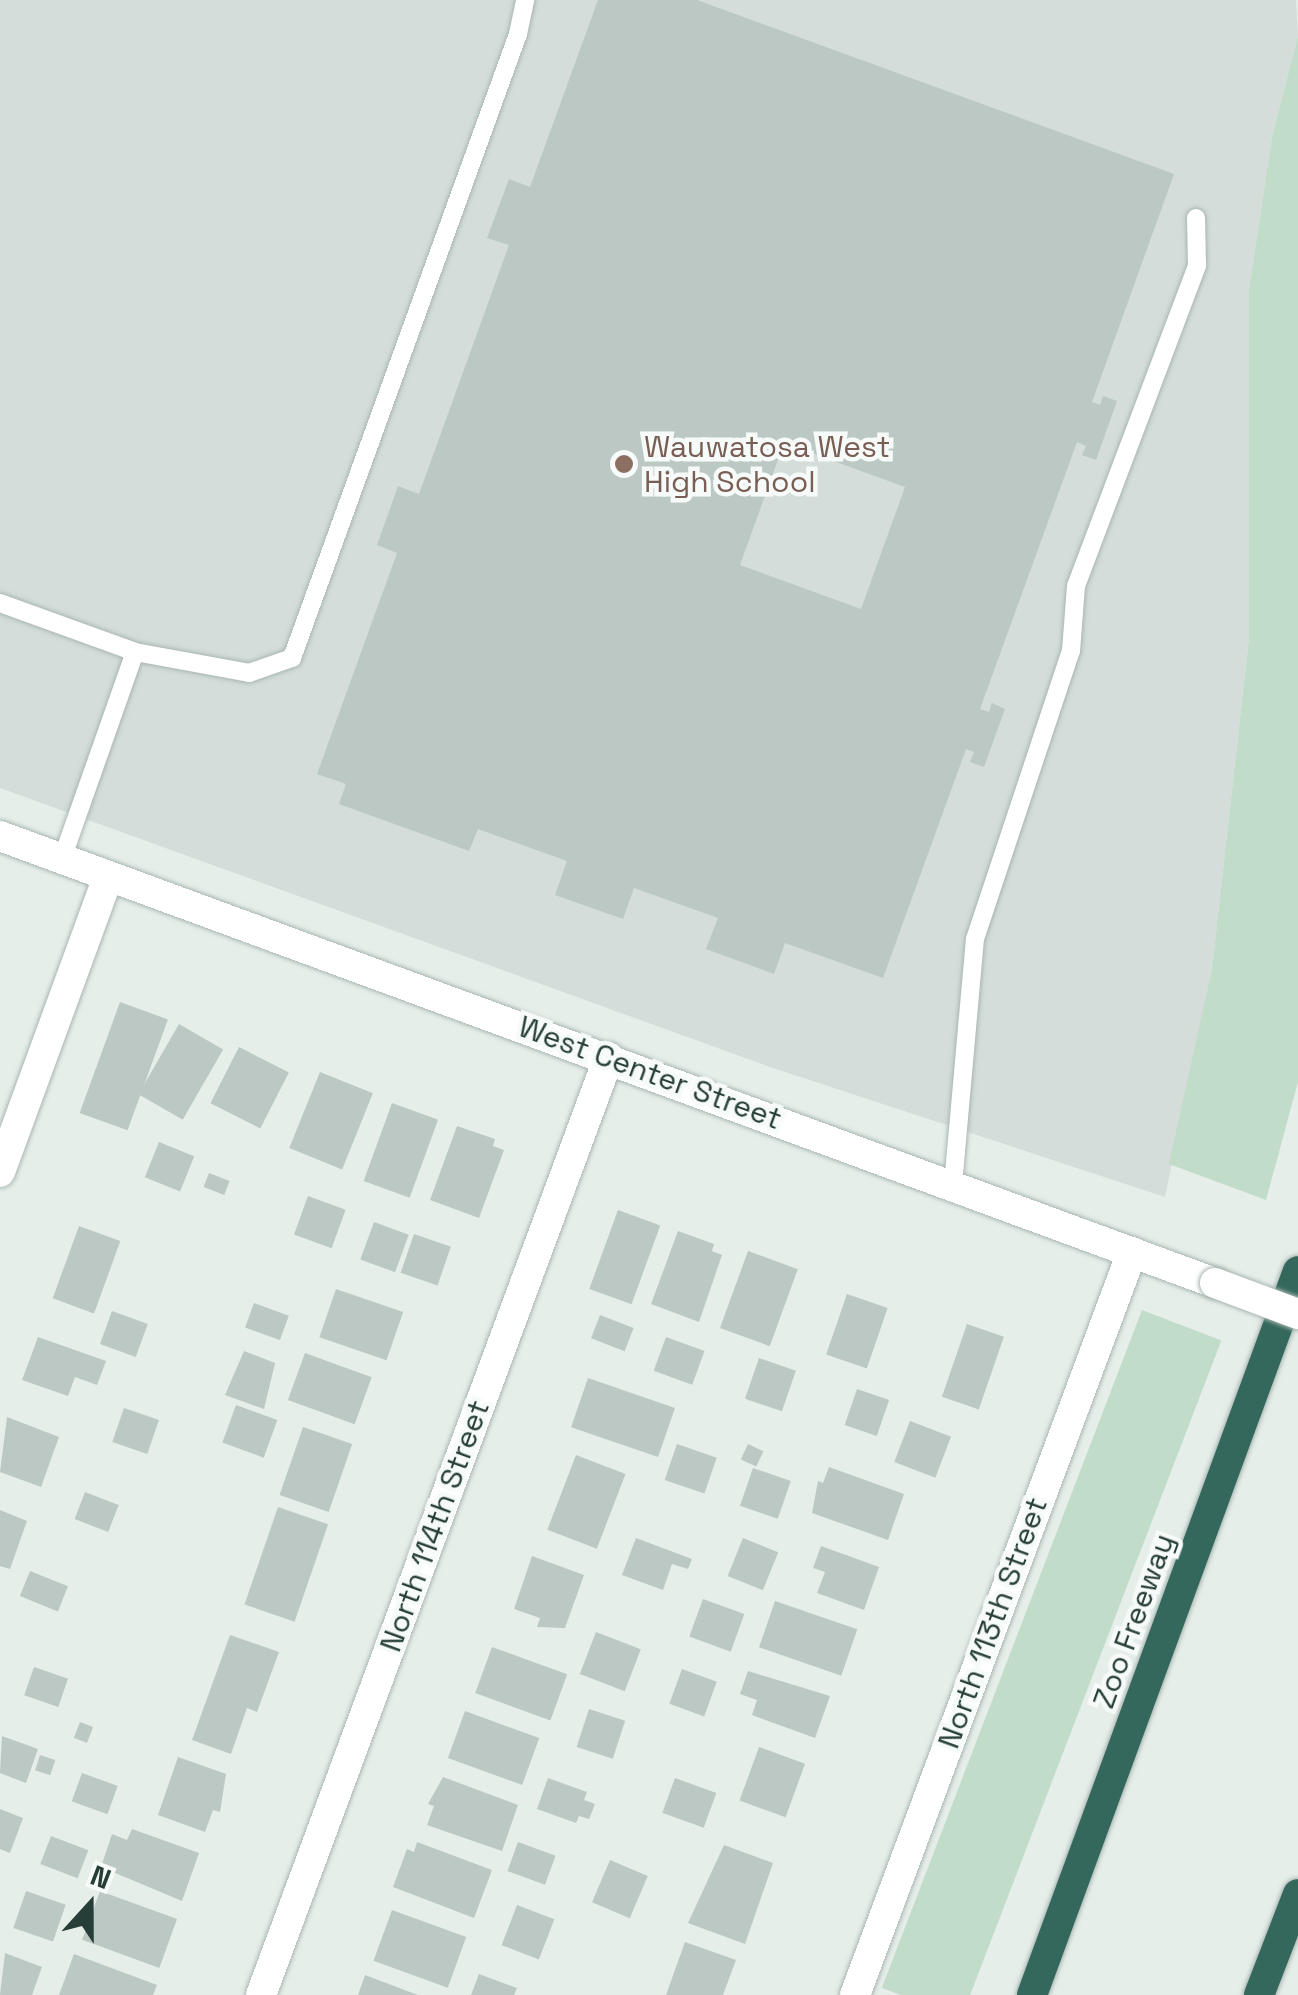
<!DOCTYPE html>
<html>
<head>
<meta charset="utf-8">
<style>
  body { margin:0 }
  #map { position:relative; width:1298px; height:1995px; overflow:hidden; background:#e6eeea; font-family:"Space Grotesk",sans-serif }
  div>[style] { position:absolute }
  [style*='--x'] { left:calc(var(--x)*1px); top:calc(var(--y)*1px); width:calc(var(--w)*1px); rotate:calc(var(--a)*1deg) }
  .built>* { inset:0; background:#d4ddd9 }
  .green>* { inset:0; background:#c1dcc8; transform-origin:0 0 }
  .building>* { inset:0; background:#bbc8c3; transform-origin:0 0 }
  .roads { filter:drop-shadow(0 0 2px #a9b6b1) drop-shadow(0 0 2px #a9b6b1) }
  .service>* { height:18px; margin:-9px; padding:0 9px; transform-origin:9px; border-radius:9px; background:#fff }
  .minor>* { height:30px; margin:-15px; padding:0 15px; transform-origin:15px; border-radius:15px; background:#fff }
  .tertiary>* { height:30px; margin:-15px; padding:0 15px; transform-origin:15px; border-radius:15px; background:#fff }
  .motorway>* { height:30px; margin:-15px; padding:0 15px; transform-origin:15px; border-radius:15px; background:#34685c }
  .bridges { filter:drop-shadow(0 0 2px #a9b6b1) drop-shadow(0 0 2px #a9b6b1) }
  .tertiary-bridge>* { height:30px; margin:-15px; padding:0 15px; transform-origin:15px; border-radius:15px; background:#fff }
  .dots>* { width:28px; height:28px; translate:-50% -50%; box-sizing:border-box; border:5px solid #f6faf8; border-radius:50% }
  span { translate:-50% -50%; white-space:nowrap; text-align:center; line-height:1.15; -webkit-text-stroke:9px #f6faf8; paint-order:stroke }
  .education-label { font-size:30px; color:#785e54 }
  .left { translate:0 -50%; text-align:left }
  .street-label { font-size:30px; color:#263e37 }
  .north { position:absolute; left:40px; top:1855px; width:100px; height:100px; -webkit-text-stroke:8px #f6faf8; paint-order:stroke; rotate:21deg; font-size:28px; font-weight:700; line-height:40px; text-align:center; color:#263e37 }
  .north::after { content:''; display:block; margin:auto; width:35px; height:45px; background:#263e37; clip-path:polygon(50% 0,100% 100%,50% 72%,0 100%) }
</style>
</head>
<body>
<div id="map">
  <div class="built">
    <i style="clip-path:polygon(0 0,1296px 0,1298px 36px,1272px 137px,1249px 290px,1249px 638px,1212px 969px,1165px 1197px,770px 1067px,0 788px)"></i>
  </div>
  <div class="green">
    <i style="clip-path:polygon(1298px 36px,1298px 1082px,1266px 1200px,1169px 1164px,1212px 969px,1249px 638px,1249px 290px,1272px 137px)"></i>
    <i style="left:1142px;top:1310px;width:85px;height:726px;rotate:21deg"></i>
  </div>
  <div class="building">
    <i style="clip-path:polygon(evenodd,598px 0,697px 0,1174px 174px,1092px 402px,1100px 405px,1103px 396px,1117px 401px,1096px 460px,1082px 455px,1086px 446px,1077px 442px,980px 709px,989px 712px,992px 703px,1005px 709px,984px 767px,970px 762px,974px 752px,966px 749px,883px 978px,785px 943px,774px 974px,706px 949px,718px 918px,634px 888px,623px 919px,555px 895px,567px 861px,478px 829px,469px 851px,339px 804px,346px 784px,317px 774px,397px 553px,377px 545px,398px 486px,419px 494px,509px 245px,487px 238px,509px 179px,530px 187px,598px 0,784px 443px,905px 487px,861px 609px,740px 565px,784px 443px)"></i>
    <i style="left:120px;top:1002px;width:51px;height:118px;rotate:20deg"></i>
    <i style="left:179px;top:1024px;width:51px;height:81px;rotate:30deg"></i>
    <i style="left:239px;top:1047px;width:56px;height:63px;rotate:27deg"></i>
    <i style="left:320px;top:1072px;width:57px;height:82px;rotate:22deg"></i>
    <i style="left:392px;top:1103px;width:49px;height:83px;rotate:20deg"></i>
    <i style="clip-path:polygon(457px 1126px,495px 1139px,493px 1146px,504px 1150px,479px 1218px,430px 1200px)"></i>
    <i style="left:159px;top:1142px;width:38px;height:38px;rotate:22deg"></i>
    <i style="left:209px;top:1173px;width:22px;height:15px;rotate:21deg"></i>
    <i style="left:308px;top:1196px;width:40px;height:41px;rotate:20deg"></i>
    <i style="left:618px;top:1210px;width:45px;height:84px;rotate:20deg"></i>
    <i style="left:374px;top:1222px;width:37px;height:40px;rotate:20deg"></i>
    <i style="left:79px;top:1226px;width:44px;height:77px;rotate:20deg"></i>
    <i style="clip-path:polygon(678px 1231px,714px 1244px,712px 1251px,722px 1255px,699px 1322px,651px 1304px)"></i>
    <i style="left:414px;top:1234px;width:39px;height:41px;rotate:19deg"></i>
    <i style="left:748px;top:1251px;width:53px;height:82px;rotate:20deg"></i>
    <i style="left:336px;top:1289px;width:71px;height:51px;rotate:19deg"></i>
    <i style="left:847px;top:1294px;width:43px;height:64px;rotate:19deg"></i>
    <i style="left:254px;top:1303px;width:37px;height:26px;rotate:20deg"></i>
    <i style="left:112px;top:1311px;width:38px;height:35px;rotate:20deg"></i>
    <i style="left:600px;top:1315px;width:36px;height:25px;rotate:21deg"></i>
    <i style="left:967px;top:1324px;width:39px;height:77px;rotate:19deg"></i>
    <i style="clip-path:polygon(38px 1337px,106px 1361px,97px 1385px,75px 1377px,68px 1396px,22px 1380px)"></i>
    <i style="left:666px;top:1337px;width:41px;height:36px;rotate:20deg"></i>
    <i style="clip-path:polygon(244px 1351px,275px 1363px,264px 1409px,225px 1395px)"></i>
    <i style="left:305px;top:1353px;width:71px;height:50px;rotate:20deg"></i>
    <i style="left:759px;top:1358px;width:39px;height:43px;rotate:19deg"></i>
    <i style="left:588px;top:1378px;width:92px;height:52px;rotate:19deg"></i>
    <i style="left:857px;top:1389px;width:34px;height:38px;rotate:19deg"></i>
    <i style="left:236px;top:1405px;width:44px;height:40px;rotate:20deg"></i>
    <i style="left:124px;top:1408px;width:37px;height:36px;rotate:19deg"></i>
    <i style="clip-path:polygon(7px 1417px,59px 1437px,41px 1487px,0 1472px)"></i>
    <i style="left:910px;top:1421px;width:44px;height:44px;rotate:21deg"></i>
    <i style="left:303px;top:1427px;width:52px;height:72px;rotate:19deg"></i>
    <i style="left:677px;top:1444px;width:42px;height:38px;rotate:19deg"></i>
    <i style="left:748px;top:1444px;width:17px;height:17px;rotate:25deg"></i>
    <i style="left:576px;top:1455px;width:53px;height:80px;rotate:21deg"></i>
    <i style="clip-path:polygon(829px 1467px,904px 1494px,888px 1540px,812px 1513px,818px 1481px,823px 1483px)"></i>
    <i style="left:753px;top:1468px;width:40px;height:40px;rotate:19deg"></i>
    <i style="left:85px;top:1492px;width:36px;height:29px;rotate:21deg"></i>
    <i style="left:278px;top:1507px;width:53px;height:103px;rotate:19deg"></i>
    <i style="clip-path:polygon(0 1510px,27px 1521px,10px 1569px,0 1566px)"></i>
    <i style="clip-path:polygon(636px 1538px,692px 1559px,688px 1569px,672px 1564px,663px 1590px,622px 1575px)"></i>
    <i style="left:743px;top:1538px;width:38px;height:41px;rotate:22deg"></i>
    <i style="clip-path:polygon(821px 1546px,879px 1567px,864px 1610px,817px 1593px,825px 1572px,813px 1568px)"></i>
    <i style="clip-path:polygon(532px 1556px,584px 1575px,565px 1628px,537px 1627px,540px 1618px,514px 1609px)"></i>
    <i style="left:30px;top:1571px;width:41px;height:27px;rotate:22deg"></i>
    <i style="left:703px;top:1599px;width:44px;height:40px;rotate:20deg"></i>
    <i style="left:775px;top:1601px;width:87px;height:49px;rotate:19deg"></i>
    <i style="left:596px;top:1632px;width:48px;height:45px;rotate:21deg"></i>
    <i style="clip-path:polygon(230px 1635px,279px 1652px,257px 1712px,247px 1708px,231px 1754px,192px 1740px)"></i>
    <i style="left:492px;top:1647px;width:80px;height:49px;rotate:20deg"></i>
    <i style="left:34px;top:1667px;width:36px;height:30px;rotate:19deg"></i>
    <i style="left:682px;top:1669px;width:37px;height:37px;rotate:20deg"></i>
    <i style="clip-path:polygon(748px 1671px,830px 1696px,815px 1738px,752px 1715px,757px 1700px,740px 1694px)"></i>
    <i style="left:589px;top:1709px;width:38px;height:40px;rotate:18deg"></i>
    <i style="left:465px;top:1711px;width:79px;height:50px;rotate:20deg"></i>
    <i style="left:80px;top:1722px;width:14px;height:17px;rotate:21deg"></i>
    <i style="clip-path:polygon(2px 1736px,38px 1749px,26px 1783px,0 1773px)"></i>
    <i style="left:759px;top:1747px;width:49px;height:57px;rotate:20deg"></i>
    <i style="left:40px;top:1755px;width:16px;height:16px;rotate:18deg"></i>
    <i style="clip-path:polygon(178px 1757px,226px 1774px,220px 1812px,213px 1810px,205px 1832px,158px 1815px)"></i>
    <i style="left:82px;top:1773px;width:38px;height:30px;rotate:20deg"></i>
    <i style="clip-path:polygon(443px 1777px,518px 1805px,502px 1851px,427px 1825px,434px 1806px,428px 1804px)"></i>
    <i style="clip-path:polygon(548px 1778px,587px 1792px,584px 1800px,595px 1804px,589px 1819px,579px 1816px,576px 1823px,537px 1809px)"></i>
    <i style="left:675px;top:1778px;width:44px;height:37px;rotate:20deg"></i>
    <i style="clip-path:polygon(0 1809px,23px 1818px,10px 1853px,0 1849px)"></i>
    <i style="clip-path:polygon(132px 1829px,199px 1853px,182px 1901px,101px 1867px,112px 1834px,127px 1840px)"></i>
    <i style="left:51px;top:1836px;width:40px;height:30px;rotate:21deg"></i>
    <i style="clip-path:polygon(417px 1842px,492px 1870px,474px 1918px,393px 1887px,407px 1849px,414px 1852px)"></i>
    <i style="left:518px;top:1842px;width:40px;height:31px;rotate:20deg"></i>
    <i style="clip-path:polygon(724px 1845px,773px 1863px,745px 1944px,688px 1923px)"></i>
    <i style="left:610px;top:1860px;width:41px;height:46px;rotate:23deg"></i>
    <i style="left:26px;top:1891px;width:42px;height:39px;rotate:19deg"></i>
    <i style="left:100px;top:1891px;width:82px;height:52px;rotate:20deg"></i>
    <i style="left:517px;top:1905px;width:40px;height:43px;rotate:21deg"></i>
    <i style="left:392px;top:1910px;width:79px;height:54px;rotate:20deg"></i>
    <i style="clip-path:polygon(685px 1942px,736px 1960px,723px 1995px,666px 1995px)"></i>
    <i style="clip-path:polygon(5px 1953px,42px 1967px,32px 1995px,0 1995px)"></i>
    <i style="clip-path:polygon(74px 1954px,157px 1985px,153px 1995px,59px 1995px)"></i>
    <i style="clip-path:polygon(479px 1974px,517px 1988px,514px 1995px,471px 1995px)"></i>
    <i style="clip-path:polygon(365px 1975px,418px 1995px,358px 1995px)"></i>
  </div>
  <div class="roads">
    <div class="service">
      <i style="--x:0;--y:603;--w:144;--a:19.9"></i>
      <i style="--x:135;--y:652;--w:116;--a:10.4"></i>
      <i style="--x:249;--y:673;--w:46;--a:-19.2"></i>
      <i style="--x:292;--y:658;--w:664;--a:-70.09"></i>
      <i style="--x:518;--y:34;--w:35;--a:-78"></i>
      <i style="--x:62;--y:859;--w:219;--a:-70.6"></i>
      <i style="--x:953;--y:1185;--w:247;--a:-84.9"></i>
      <i style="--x:975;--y:939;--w:304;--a:-71.6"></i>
      <i style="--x:1071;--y:651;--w:65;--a:-85.6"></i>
      <i style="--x:1076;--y:586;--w:343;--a:-69.3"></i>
      <i style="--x:1197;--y:265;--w:47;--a:-91.2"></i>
    </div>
    <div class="minor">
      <i style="--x:0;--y:1172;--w:314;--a:-69.9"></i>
      <i style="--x:261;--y:1995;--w:1000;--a:-69.65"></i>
      <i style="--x:855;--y:1995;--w:793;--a:-69.55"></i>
    </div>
    <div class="tertiary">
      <i style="--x:0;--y:836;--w:1295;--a:20.2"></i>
    </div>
    <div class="motorway">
      <i style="--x:1032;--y:1995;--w:771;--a:-69.83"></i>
      <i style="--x:1259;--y:1995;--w:108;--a:-68.9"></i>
    </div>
  </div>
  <div class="bridges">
    <div class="tertiary-bridge">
      <i style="--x:1215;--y:1283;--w:89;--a:20.5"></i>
    </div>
  </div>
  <div class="dots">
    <i style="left:624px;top:464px;background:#8d6e63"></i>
  </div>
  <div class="education-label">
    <span class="left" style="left:644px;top:464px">Wauwatosa West<br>High School</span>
  </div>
  <div class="street-label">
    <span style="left:650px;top:1073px;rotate:20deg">West Center Street</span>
    <span style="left:435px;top:1526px;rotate:-70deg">North 114th Street</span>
    <span style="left:1134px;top:1621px;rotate:-70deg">Zoo Freeway</span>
    <span style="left:993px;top:1623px;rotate:-70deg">North 113th Street</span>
  </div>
  <div class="north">N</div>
</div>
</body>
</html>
